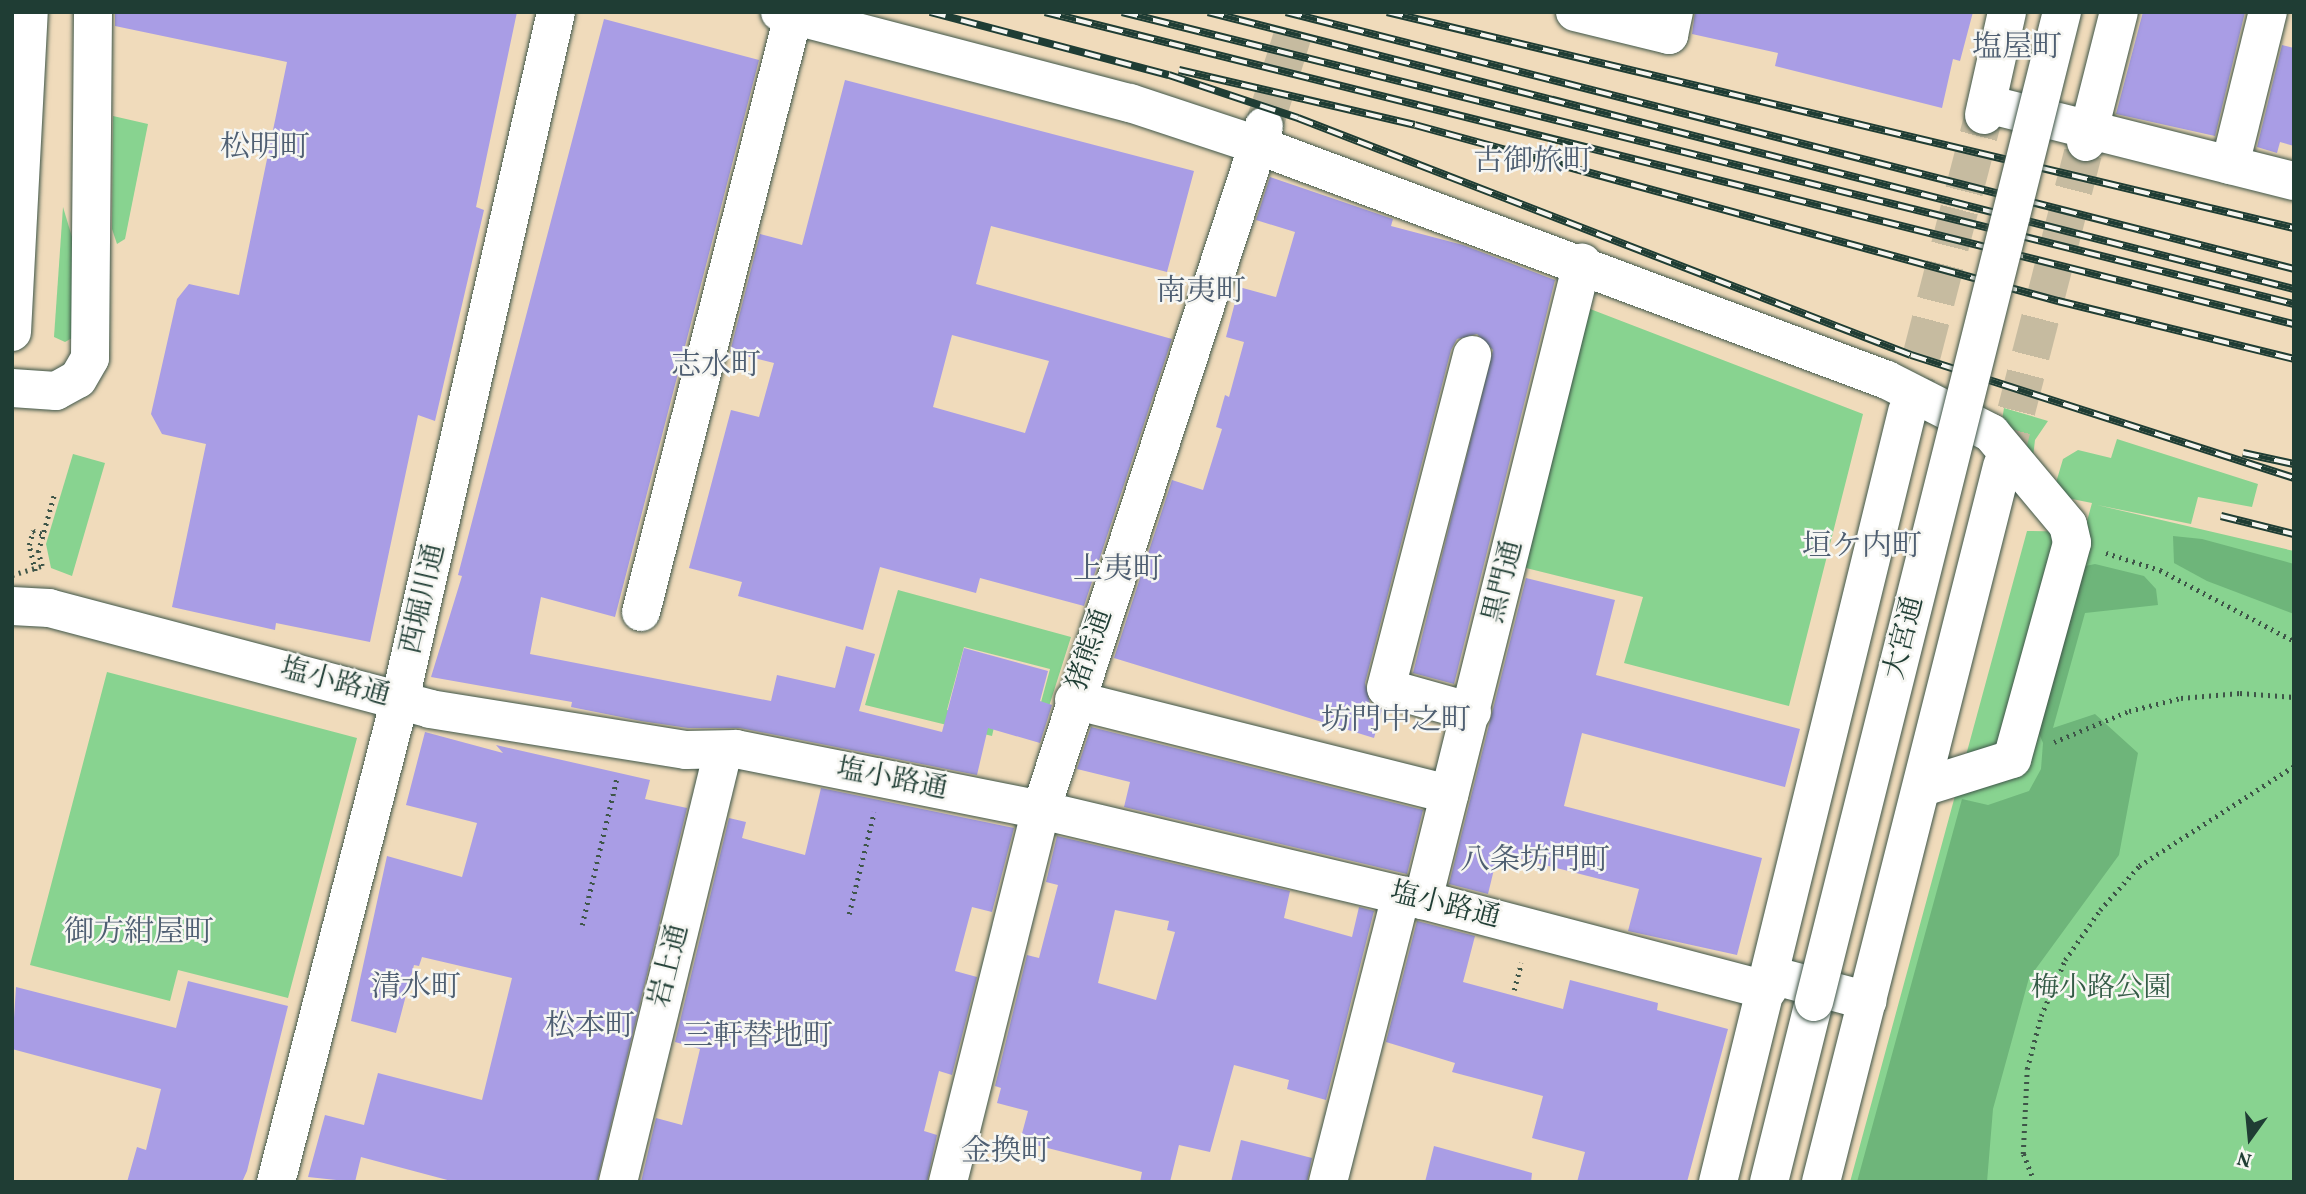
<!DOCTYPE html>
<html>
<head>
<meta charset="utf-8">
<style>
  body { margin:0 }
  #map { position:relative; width:2306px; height:1194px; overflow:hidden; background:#f0dbbb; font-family:Vollkorn,"Noto Serif JP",serif }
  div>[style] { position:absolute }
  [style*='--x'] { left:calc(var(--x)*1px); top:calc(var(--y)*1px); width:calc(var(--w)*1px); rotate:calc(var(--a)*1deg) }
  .green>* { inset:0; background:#88d390 }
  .forest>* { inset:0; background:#6eb57a }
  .building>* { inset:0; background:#a99de5 }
  .minor-tunnel>* { height:38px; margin-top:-19px; transform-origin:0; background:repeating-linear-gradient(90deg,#c6bba0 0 38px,transparent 0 57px) }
  .path>* { height:4.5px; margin-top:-2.25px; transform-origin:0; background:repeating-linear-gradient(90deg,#3e5548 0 2px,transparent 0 7px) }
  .roads { filter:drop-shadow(0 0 2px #3e5548) drop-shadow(0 0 2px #3e5548) }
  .minor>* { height:38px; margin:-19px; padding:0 19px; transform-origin:19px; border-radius:19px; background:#fff }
  .major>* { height:38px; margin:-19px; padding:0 19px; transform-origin:19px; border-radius:19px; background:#fff }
  .highway>* { height:38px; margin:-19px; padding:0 19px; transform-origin:19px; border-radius:19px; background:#fff }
  .rail>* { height:8px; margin-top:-4px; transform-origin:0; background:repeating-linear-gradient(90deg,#f6f6f2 0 16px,#1f3d34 0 32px); box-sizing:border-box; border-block:2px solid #1f3d34 }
  .path-bridge>* { height:4.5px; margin-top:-2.25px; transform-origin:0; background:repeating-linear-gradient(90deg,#3e5548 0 2px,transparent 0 7px) }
  .bridges { filter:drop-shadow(0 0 2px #3e5548) drop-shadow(0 0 2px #3e5548) }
  .major-bridge>* { height:38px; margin:-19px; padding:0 19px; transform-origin:19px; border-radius:19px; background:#fff }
  span { translate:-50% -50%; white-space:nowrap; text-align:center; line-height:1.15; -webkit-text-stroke:5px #f6f6f2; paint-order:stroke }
  .street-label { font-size:28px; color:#1f3d34 }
  .park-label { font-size:28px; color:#345b46 }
  .neighbourhood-label { font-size:30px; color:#4f5f72 }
  .frame { position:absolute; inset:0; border:14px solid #1f3d34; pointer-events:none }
  .north { position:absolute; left:2215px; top:1103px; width:70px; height:70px; -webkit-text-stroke:5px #f6f6f2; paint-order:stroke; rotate:195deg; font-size:19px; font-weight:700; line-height:28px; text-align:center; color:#1f3d34 }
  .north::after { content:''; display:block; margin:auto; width:24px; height:32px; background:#1f3d34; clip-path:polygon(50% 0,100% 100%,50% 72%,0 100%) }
</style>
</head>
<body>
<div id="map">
  <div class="green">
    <i style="clip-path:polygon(113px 116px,148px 124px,125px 239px,117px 244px,112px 229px)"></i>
    <i style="clip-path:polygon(63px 207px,72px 237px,74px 337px,65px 342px,54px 337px)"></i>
    <i style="clip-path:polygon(1585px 307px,1863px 414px,1789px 706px,1624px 663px,1643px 597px,1518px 566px)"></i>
    <i style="clip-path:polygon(2004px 408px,2048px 421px,2035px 440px,2033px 457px,2001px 426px)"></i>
    <i style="clip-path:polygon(2117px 439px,2258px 484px,2252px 507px,2198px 497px,2191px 524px,2097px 505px,2294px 551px,2294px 1182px,1850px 1182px,2027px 531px,2084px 532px,2092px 503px,2062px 497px,2055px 486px,2063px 459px,2078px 450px,2111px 458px)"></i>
    <i style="clip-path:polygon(73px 454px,105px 463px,72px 576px,51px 568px,46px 544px)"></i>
    <i style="clip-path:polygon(898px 590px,1071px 637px,1045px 719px,1037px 717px,1050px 669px,964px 647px,947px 710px,995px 723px,992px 736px,865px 705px)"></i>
    <i style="clip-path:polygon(107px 672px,357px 738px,288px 998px,178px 970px,170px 1001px,30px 965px)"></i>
  </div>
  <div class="forest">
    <i style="clip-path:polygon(2173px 536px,2202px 539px,2294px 564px,2294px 614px,2207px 581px,2174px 563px)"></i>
    <i style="clip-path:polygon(2095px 564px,2144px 576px,2156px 589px,2158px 605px,2085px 613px,2053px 728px,2095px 714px,2138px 753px,2119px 855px,2029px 978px,1993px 1109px,1987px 1182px,1857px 1182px,1962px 799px,1988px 805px,2029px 791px,2041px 769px,2043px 743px,2033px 719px,2071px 569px)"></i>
  </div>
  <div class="building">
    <i style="clip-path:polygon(115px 12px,517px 12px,476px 207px,484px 210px,435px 421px,418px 415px,370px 642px,276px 623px,275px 630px,172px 607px,206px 444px,162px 434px,151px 414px,177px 299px,189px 284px,239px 295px,287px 62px,115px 26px)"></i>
    <i style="clip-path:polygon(1695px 12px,1973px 12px,1960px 61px,1953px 59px,1942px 108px,1775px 66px,1778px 53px,1692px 34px)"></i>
    <i style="clip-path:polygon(2143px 12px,2245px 12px,2215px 136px,2116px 114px)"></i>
    <i style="clip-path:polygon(604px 19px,759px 60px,615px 617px,541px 597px,530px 654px,771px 701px,777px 675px,835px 688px,846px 646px,875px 654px,859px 711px,942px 732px,964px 648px,1048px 671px,1040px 701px,1052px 705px,1040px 743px,988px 728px,977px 775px,740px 728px,688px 728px,641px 721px,571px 707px,572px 702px,431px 677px,462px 576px,458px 575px)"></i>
    <i style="clip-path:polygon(2282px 45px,2294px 48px,2294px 146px,2280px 142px,2277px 153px,2257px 147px)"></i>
    <i style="clip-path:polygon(evenodd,845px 80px,1194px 171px,1167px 272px,991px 226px,976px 284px,1172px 339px,1084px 606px,980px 578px,976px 593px,880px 567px,863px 630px,738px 596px,742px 582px,689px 568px,731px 410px,759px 417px,774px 363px,730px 352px,760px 234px,802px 245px,845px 80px,952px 335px,1049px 361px,1025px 433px,933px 407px,952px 335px)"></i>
    <i style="clip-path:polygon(1270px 177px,1393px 219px,1391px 226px,1463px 245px,1555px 280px,1454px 684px,1413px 673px,1493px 350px,1477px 334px,1457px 339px,1451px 350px,1365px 683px,1370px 703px,1382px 710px,1374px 738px,1114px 658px,1172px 480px,1203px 490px,1222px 429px,1216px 427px,1225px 395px,1229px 397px,1244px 342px,1226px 337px,1239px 287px,1276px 297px,1295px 232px,1256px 220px)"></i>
    <i style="clip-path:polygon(1526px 578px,1615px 600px,1596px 675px,1800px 729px,1785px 787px,1582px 733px,1564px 806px,1762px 858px,1737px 955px,1628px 931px,1639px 889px,1498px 853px,1488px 894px,1449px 884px)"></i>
    <i style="clip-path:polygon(1091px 727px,1423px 810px,1407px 874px,1124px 807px,1130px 782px,1077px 769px)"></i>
    <i style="clip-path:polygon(425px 732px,503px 753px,496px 745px,650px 780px,645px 799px,687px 808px,597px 1182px,455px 1182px,361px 1157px,355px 1182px,308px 1177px,325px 1115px,364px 1125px,378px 1073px,482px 1100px,512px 978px,422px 957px,419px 966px,414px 965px,396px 1033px,351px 1021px,387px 856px,462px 877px,477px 823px,406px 805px)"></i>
    <i style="clip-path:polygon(821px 788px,1014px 828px,992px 912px,972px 907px,955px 971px,977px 977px,952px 1075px,939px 1071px,924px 1131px,937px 1135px,927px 1182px,641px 1182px,656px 1118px,682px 1125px,700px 1049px,675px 1042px,729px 818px,746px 822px,742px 838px,805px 855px)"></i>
    <i style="clip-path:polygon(evenodd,1057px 836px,1290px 891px,1284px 918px,1352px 937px,1359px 907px,1374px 911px,1326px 1100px,1287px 1089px,1289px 1080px,1234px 1065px,1210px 1152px,1179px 1145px,1170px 1182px,1140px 1182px,1142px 1172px,1020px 1141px,1028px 1111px,997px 1103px,1001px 1088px,995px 1086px,1027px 955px,1039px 958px,1058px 885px,1046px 882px,1057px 836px,1115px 910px,1169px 921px,1167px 930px,1175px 932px,1156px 1000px,1098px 983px,1115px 910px)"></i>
    <i style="clip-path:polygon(1417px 921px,1475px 936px,1463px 982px,1563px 1009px,1570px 980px,1658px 1003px,1657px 1010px,1728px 1029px,1687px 1182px,1577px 1182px,1585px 1152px,1532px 1138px,1543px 1096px,1452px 1072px,1455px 1063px,1386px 1042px)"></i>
    <i style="clip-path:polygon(188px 981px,288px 1006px,247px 1171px,242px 1182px,127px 1182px,137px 1147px,146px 1150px,161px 1089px,12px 1049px,16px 987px,176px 1028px)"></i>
    <i style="clip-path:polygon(1241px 1140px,1312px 1158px,1307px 1182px,1231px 1182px)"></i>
    <i style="clip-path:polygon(1434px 1146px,1532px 1173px,1531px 1182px,1425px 1182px)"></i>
  </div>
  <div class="minor-tunnel">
    <i style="--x:1264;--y:126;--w:120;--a:-72.5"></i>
    <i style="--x:1907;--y:412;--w:307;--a:-75.5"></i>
    <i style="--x:2002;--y:466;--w:335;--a:-75.5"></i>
  </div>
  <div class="path">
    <i style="--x:2106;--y:553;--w:57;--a:17.5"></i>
    <i style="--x:2160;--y:570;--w:152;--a:27.9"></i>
    <i style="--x:42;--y:566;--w:15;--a:-106"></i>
    <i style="--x:38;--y:552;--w:59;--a:-74.3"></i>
    <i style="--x:35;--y:571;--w:27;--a:-103"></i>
    <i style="--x:29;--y:545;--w:15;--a:-74"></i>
    <i style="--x:33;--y:531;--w:10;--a:17"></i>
    <i style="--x:2054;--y:742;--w:81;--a:-22.5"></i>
    <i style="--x:2129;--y:711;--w:54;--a:-14"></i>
    <i style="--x:2181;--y:698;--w:59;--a:-4.8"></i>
    <i style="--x:2240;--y:693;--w:54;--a:4.2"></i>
    <i style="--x:849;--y:914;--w:105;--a:-76.2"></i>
    <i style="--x:582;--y:925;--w:152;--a:-76.7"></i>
    <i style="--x:1514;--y:990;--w:28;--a:-75"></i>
    <i style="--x:2034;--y:1182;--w:30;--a:-111"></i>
    <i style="--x:2023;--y:1154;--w:85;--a:-87.3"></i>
    <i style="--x:2027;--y:1069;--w:55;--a:-75.2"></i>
    <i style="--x:2041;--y:1016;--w:61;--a:-66.8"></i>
    <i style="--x:2065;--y:960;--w:61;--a:-55"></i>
    <i style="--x:2100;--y:910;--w:59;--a:-48.4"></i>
    <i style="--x:2139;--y:866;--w:184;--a:-32.8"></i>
  </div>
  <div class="roads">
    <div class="minor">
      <i style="--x:780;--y:12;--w:362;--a:14.6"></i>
      <i style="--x:1130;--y:103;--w:134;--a:18.3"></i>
      <i style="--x:1257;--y:145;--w:672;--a:20.46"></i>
      <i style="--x:1887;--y:380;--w:117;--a:27"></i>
      <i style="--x:1991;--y:433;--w:120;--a:50.1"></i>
      <i style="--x:2068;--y:525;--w:18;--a:77"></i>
      <i style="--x:2072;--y:543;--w:224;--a:105.5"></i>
      <i style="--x:2012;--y:759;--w:93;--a:162.5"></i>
      <i style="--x:1575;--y:12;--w:97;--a:13.7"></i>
      <i style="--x:1669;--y:35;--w:24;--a:-78"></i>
      <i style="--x:1987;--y:104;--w:317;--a:14.1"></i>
      <i style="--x:1984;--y:115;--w:106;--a:-77.4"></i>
      <i style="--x:2086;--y:142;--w:134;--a:-75.8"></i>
      <i style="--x:2230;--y:165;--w:158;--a:-76.1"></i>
      <i style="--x:12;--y:388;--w:44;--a:3.9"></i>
      <i style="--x:56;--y:391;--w:25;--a:-29"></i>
      <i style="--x:78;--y:379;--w:24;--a:-60"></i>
      <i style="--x:90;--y:358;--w:346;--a:-89.5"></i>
      <i style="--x:12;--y:606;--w:37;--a:3"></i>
      <i style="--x:49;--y:608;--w:394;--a:14.8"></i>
      <i style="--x:430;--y:709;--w:259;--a:9.1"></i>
      <i style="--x:686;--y:750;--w:50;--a:-1.1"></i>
      <i style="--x:736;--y:749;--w:311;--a:11.3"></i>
      <i style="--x:1041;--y:810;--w:392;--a:13.3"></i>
      <i style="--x:1423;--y:900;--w:356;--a:14.7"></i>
      <i style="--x:641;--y:612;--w:615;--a:-75.69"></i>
      <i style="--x:1074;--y:700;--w:387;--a:14.1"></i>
      <i style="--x:1472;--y:712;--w:89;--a:-164.4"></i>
      <i style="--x:1386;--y:688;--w:344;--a:-75.5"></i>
      <i style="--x:1423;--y:900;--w:657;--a:-75.98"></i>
      <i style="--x:1771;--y:975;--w:100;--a:15"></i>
      <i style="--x:276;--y:1182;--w:498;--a:-75.6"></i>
      <i style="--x:400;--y:700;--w:705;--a:-77.22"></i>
      <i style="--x:618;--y:1182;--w:444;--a:-76.3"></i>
      <i style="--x:948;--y:1182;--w:383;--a:-76"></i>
      <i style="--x:1041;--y:810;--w:719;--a:-71.94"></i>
      <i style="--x:1328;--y:1182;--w:296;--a:-75.7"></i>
      <i style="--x:1718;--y:1182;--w:793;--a:-76.21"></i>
      <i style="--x:1821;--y:1182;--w:739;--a:-75.81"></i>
    </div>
    <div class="major">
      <i style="--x:1769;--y:1182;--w:186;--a:-76"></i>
    </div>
    <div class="highway">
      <i style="--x:12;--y:332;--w:320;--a:-87"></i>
    </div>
  </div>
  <div class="rail">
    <i style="--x:930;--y:12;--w:247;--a:14.8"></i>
    <i style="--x:1169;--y:75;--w:136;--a:18.4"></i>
    <i style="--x:1298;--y:118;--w:657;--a:21.14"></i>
    <i style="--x:1911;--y:355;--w:402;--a:17.8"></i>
    <i style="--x:1045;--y:12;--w:1287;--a:14.03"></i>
    <i style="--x:1122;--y:12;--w:1208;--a:13.99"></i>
    <i style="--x:1208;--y:12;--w:1121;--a:14.31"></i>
    <i style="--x:1286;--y:12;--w:1040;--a:14.3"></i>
    <i style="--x:1387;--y:12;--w:932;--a:13.4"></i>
    <i style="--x:1179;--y:70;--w:242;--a:13.1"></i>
    <i style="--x:1415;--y:125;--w:667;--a:15.31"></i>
    <i style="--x:2058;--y:301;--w:243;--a:13.8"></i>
    <i style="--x:2243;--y:453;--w:52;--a:12.2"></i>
    <i style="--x:2221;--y:516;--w:75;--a:13.9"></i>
  </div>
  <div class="path-bridge">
    <i style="--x:12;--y:575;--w:31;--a:-17"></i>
  </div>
  <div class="bridges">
    <div class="major-bridge">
      <i style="--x:1814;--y:1002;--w:1021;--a:-75.94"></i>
    </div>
  </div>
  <div class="street-label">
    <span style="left:1504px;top:582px;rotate:-76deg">黒門通</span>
    <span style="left:424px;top:599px;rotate:-77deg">西堀川通</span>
    <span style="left:1905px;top:638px;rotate:-76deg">大宮通</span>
    <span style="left:1091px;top:650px;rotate:-71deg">猪熊通</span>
    <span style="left:335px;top:683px;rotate:15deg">塩小路通</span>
    <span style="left:892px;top:780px;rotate:11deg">塩小路通</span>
    <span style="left:1445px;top:906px;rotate:14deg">塩小路通</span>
    <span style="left:670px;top:966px;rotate:-76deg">岩上通</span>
  </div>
  <div class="park-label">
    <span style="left:2101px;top:989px">梅小路公園</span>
  </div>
  <div class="neighbourhood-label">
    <span style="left:2017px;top:48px">塩屋町</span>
    <span style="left:265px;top:148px">松明町</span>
    <span style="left:1533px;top:162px">古御旅町</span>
    <span style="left:1201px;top:292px">南夷町</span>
    <span style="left:716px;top:366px">志水町</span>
    <span style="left:1862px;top:547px">垣ケ内町</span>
    <span style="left:1118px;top:570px">上夷町</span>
    <span style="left:1396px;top:721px">坊門中之町</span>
    <span style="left:1535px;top:861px">八条坊門町</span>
    <span style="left:139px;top:933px">御方紺屋町</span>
    <span style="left:416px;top:988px">清水町</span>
    <span style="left:590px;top:1027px">松本町</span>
    <span style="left:758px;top:1037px">三軒替地町</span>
    <span style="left:1006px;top:1152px">金換町</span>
  </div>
  <div class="frame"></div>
  <div class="north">N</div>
</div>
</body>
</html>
